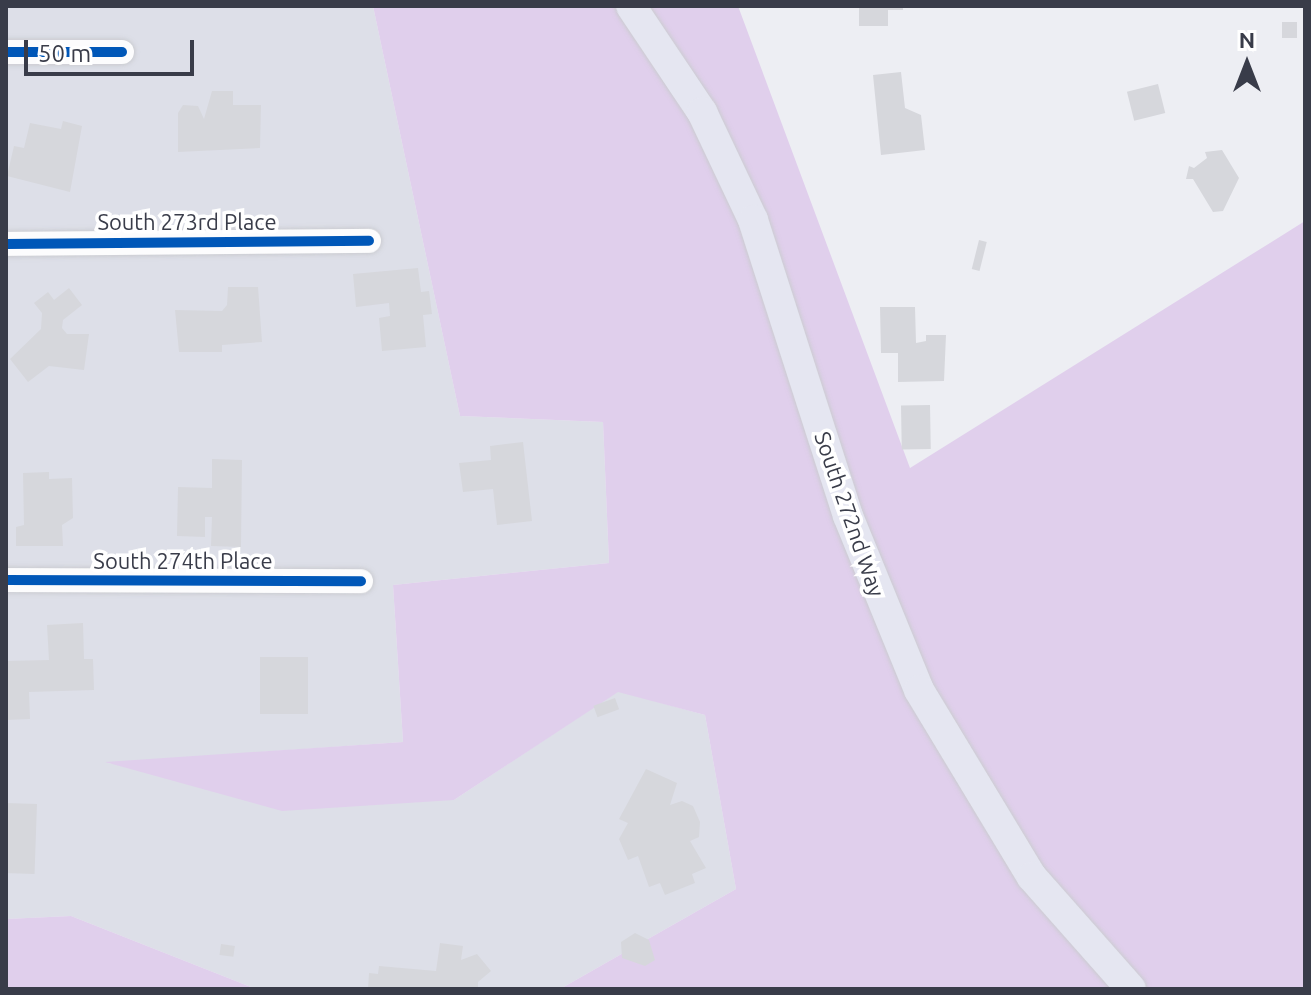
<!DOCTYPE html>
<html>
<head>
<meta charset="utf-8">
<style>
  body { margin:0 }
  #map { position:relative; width:1311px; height:995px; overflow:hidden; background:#edeef3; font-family:Ubuntu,sans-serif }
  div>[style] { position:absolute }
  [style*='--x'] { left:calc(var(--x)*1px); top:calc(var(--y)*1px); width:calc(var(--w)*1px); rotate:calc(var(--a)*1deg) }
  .residential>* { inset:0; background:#dddfe8 }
  .green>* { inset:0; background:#e0cfec }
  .building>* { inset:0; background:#d6d7dc; transform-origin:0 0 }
  .roads { filter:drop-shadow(0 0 2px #cbccd1) drop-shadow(0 0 2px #cbccd1) }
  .minor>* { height:24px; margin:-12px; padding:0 12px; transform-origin:12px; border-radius:12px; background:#fcfcfd }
  .major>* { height:30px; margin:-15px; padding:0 15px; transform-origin:15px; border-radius:15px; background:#e5e6f1 }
  .cycleway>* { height:10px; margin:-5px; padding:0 5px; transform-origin:5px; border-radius:5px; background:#0057b8 }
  span { translate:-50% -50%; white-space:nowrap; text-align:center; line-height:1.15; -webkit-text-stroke:7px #fff; paint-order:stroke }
  .street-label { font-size:22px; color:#393c49 }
  .frame { position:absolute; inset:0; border:8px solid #393c49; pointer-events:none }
  .north { position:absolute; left:1207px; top:24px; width:80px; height:80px; -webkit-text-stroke:6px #fff; paint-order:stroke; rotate:0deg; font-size:22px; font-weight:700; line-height:32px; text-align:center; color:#393c49 }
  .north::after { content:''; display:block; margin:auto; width:28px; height:36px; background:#393c49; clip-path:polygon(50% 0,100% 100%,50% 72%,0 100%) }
  .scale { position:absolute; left:24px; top:40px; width:170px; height:36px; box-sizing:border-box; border:4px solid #393c49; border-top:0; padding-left:10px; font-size:24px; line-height:28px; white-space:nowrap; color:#393c49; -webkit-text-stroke:6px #fff; paint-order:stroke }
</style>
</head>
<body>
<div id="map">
  <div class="residential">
    <i style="clip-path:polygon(6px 6px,373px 6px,460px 416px,603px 422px,609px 563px,393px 585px,403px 742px,108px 763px,454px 800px,618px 691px,705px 715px,736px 889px,560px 989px,256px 989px,71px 916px,6px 919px)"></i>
  </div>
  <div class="green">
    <i style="clip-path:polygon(373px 6px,738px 6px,910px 468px,1305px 221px,1305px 989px,560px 989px,736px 889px,705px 715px,618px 692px,454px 800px,282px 811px,105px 762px,403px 742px,393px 585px,609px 563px,603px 422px,460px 416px)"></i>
    <i style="clip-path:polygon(71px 916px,256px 989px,6px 989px,6px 919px)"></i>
  </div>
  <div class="building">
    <i style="clip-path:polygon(859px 6px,903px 6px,903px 10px,888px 10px,888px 26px,859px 26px)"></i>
    <i style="left:1282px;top:22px;width:15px;height:16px"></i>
    <i style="clip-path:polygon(901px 72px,905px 108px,921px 115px,925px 150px,881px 155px,873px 75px)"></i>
    <i style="left:1158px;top:84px;width:30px;height:32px;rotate:76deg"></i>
    <i style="clip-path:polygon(212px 91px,233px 91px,233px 105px,261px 105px,260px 148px,178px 152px,178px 113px,183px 105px,198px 106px,204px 119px)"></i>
    <i style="clip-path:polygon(63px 121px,82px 126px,70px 192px,7px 176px,14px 146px,24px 148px,30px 123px,61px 129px)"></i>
    <i style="clip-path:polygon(1222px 150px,1239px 178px,1223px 211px,1213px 212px,1193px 179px,1186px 179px,1189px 166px,1194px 168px,1207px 158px,1205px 152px)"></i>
    <i style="left:979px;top:240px;width:8px;height:30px;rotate:14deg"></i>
    <i style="clip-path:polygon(418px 268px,421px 292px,429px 291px,432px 314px,423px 315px,426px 347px,382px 351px,379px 318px,390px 316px,389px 303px,356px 307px,353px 274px)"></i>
    <i style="clip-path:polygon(228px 287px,258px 287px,262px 342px,222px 345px,222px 352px,179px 352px,175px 310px,222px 311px,227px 305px)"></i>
    <i style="clip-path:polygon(69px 288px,82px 305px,63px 320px,62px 328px,67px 334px,89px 334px,84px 370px,49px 366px,28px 382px,10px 359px,41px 329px,42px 313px,34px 303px,48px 292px,54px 300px)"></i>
    <i style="clip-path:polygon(880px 307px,915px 307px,916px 343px,926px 341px,926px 335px,946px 335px,944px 381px,898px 382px,898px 353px,881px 353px)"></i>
    <i style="left:930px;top:405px;width:44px;height:29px;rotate:89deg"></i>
    <i style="clip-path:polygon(523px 442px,532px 521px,497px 525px,493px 489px,463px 492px,459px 463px,491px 460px,490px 446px)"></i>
    <i style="clip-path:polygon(212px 459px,242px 460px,241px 547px,211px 546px,212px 517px,205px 517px,205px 537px,177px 536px,178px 487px,212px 488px)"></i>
    <i style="clip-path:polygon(49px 472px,49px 479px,72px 478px,73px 518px,62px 525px,63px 546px,16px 546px,16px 527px,24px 525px,23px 473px)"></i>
    <i style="clip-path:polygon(83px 623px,84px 659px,93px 659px,94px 690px,29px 692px,30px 719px,6px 720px,6px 661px,49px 660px,47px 625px)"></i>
    <i style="left:260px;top:657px;width:48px;height:57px"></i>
    <i style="left:615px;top:698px;width:12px;height:23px;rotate:70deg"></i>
    <i style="clip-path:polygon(646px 769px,677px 783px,670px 805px,682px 801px,693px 806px,700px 822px,699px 837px,690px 841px,706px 868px,692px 874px,695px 883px,665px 895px,660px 883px,649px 887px,638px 856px,628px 860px,619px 839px,628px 823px,619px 819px)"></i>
    <i style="left:6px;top:803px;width:31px;height:70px;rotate:2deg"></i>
    <i style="clip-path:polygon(635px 933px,649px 940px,655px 960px,645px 966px,622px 958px,621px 942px)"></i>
    <i style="clip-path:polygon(440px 943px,463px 946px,461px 960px,477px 954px,491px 971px,478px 982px,478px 989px,368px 989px,369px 973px,378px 974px,379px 966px,436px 971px)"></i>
    <i style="left:221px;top:944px;width:14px;height:11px;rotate:8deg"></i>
  </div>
  <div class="roads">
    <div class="minor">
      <i style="--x:6;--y:52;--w:116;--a:0"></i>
      <i style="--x:6;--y:244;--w:363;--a:-0.5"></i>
      <i style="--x:6;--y:580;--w:355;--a:0.2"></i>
    </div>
    <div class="major">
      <i style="--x:631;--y:6;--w:128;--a:56.2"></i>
      <i style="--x:702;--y:112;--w:119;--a:64.7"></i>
      <i style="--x:753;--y:220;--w:311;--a:72.2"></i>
      <i style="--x:848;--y:516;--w:188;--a:67.8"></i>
      <i style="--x:919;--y:690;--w:218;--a:58.9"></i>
      <i style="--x:1032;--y:877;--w:149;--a:48.5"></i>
    </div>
  </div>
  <div class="cycleway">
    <i style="--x:6;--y:52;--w:116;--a:0"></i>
    <i style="--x:6;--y:244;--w:363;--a:-0.5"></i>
    <i style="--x:6;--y:580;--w:355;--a:0.2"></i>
  </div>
  <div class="street-label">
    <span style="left:187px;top:222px">South 273rd Place</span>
    <span style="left:850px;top:514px;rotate:71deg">South 272nd Way</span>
    <span style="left:183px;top:561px">South 274th Place</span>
  </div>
  <div class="frame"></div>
  <div class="north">N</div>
  <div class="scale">50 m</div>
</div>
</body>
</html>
